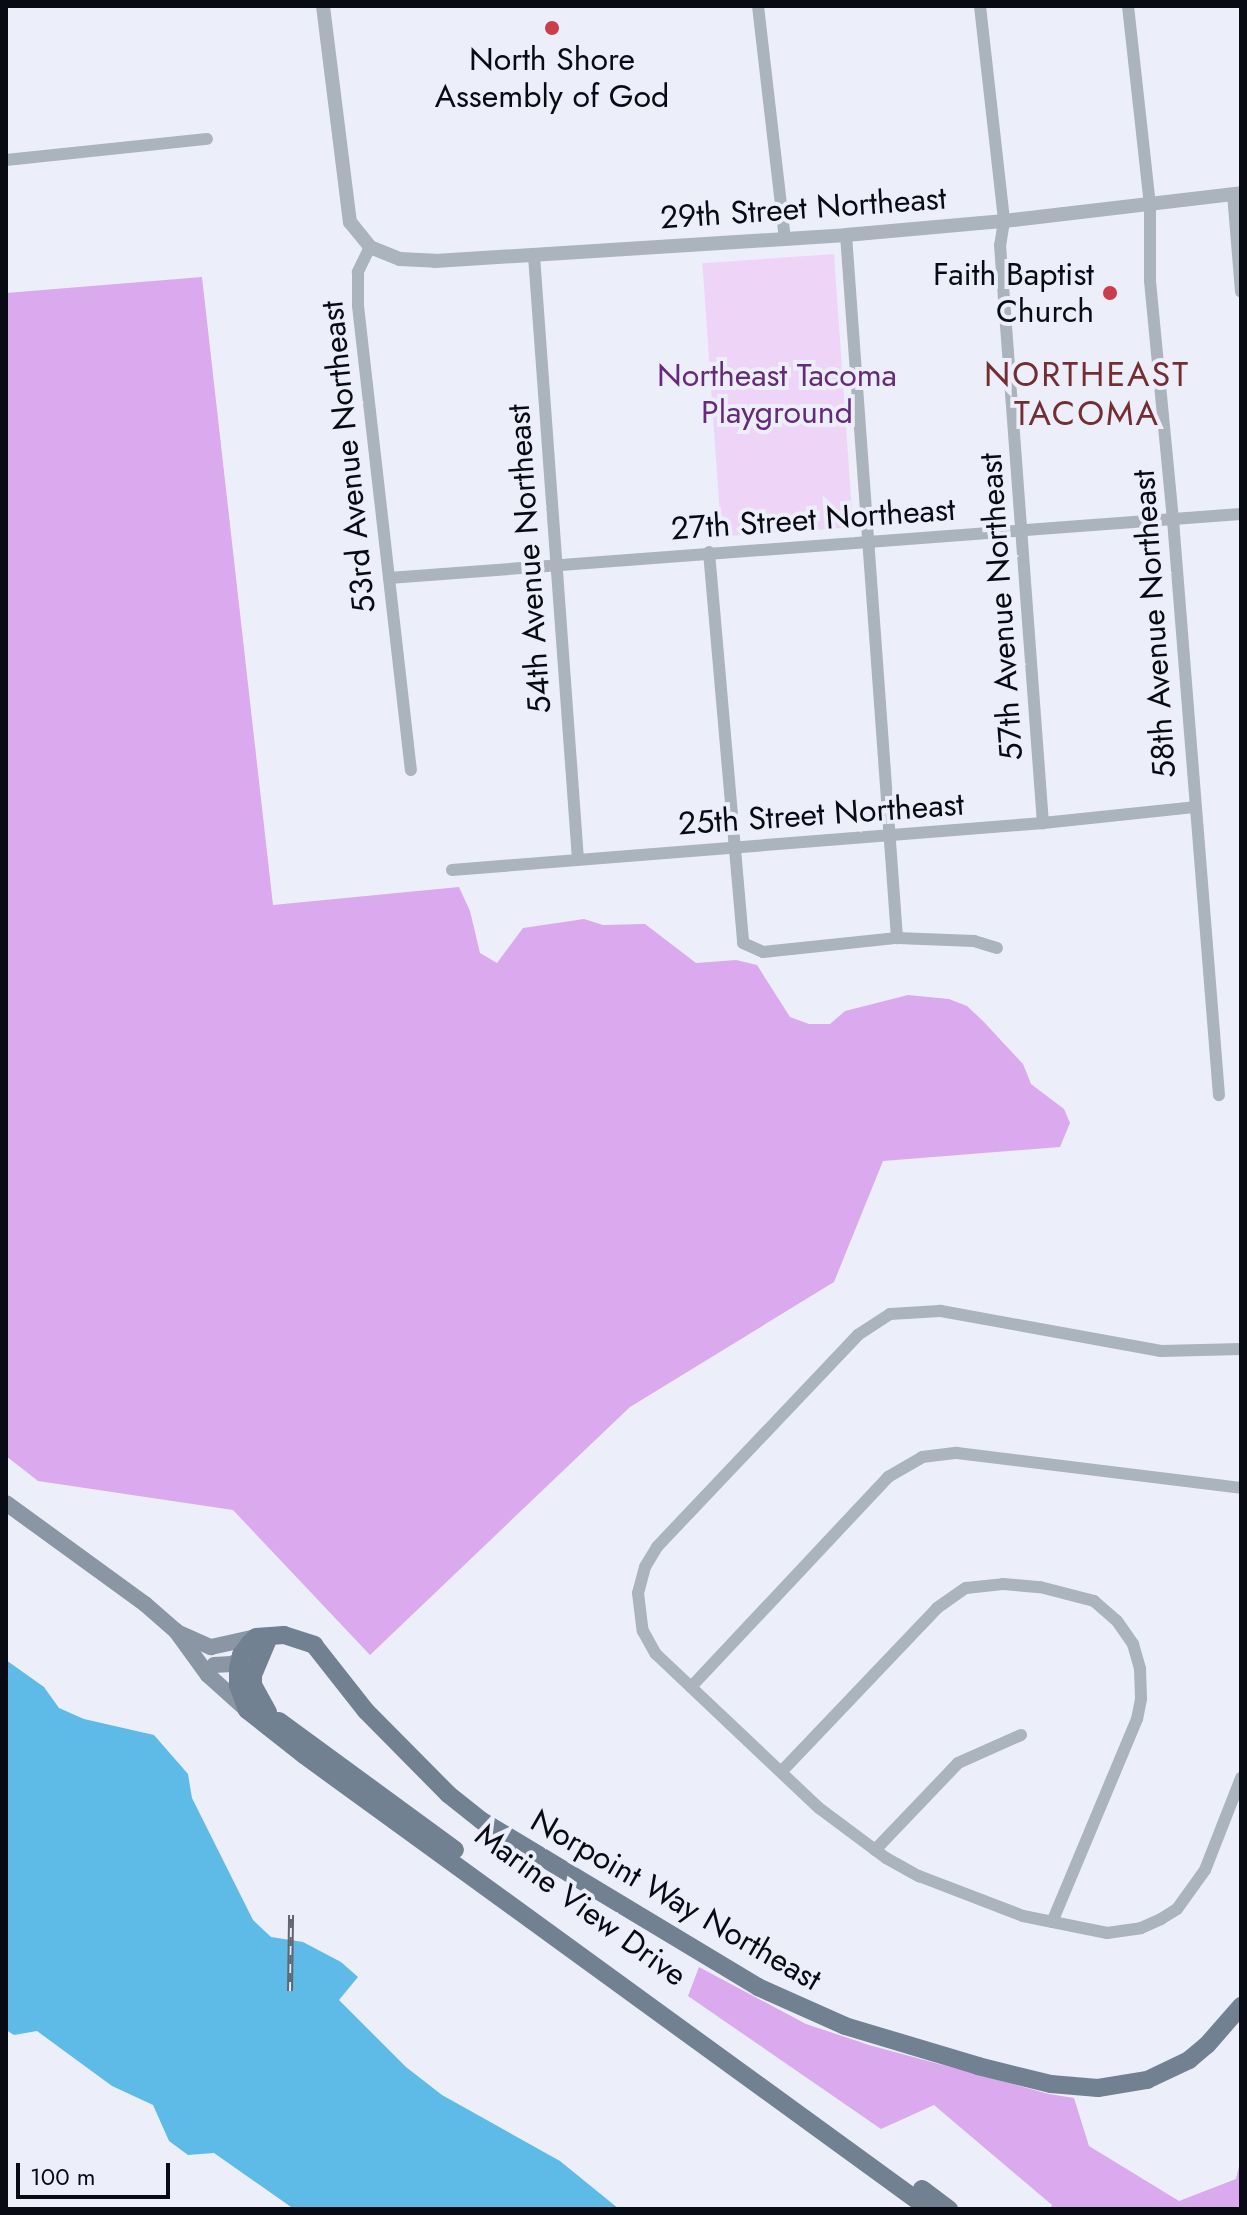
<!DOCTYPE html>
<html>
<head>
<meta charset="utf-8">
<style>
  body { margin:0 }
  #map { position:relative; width:1247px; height:2215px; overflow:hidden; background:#eceffa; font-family:Jost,sans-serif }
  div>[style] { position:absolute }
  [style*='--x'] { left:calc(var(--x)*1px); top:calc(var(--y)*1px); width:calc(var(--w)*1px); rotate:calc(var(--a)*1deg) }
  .green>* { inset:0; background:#eed5f8; transform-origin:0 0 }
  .forest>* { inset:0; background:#daa9ee }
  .water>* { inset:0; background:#5ebbe8 }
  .minor>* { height:12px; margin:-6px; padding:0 6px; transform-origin:6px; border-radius:6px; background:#abb3bd }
  .tertiary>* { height:14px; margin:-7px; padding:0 7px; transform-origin:7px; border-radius:7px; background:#abb3bd }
  .secondary>* { height:16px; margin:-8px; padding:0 8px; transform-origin:8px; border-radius:8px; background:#8a96a4 }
  .primary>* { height:18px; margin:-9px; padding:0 9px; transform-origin:9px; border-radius:9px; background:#728192 }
  .rail>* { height:6px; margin-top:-3px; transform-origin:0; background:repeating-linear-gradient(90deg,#eceffa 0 9px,#62656e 0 18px); box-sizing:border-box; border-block:2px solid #62656e }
  .dots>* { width:22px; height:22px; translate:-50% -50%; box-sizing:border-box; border:4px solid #eceffa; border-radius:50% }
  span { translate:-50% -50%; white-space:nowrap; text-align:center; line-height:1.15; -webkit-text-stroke:8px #eceffa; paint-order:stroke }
  .poi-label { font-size:32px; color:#090b14 }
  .right { translate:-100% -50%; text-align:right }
  .street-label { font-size:32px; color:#090b14 }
  .park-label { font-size:32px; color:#652a7a }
  .neighbourhood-label { font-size:34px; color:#742d31; letter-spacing:2px }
  .frame { position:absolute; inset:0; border:8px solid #090b14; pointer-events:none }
  .scale { position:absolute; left:16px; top:2163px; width:154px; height:36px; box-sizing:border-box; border:4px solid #090b14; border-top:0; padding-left:10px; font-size:24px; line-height:28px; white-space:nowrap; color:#090b14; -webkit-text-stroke:6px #eceffa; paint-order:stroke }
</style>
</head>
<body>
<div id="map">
  <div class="green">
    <i style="left:834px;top:254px;width:274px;height:132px;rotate:86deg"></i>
  </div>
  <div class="forest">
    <i style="clip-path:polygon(202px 277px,273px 905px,459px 887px,470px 911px,480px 953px,497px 963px,523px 928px,584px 919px,603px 925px,645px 924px,696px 963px,736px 960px,757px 965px,790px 1017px,809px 1024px,830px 1024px,845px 1011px,908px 995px,949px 999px,967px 1006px,983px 1021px,1023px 1064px,1031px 1084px,1064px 1109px,1070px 1123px,1060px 1147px,883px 1161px,834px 1282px,630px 1407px,370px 1655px,233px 1510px,38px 1481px,6px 1456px,6px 293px)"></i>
    <i style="clip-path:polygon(699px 1967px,806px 2024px,869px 2045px,1049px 2094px,1074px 2098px,1089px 2146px,1179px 2201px,1236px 2179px,1241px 2158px,1241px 2209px,1050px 2209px,1052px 2205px,934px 2105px,881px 2129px,688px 1996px)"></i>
  </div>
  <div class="water">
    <i style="clip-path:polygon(6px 1660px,44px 1687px,59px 1708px,84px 1719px,154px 1735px,188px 1774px,192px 1798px,253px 1920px,271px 1937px,303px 1942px,341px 1962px,358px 1977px,339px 2000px,406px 2067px,442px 2095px,560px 2161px,619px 2209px,294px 2209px,214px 2153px,188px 2155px,169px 2141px,153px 2105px,112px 2086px,37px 2031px,14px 2035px,6px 2030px)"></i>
  </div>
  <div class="minor">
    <i style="--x:758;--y:6;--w:235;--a:83.4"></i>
    <i style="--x:980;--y:6;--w:216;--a:83.6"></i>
    <i style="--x:1004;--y:221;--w:24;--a:99"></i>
    <i style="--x:1000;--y:245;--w:580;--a:85.75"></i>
    <i style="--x:1128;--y:6;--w:200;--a:83.7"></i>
    <i style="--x:1150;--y:205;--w:76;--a:90"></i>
    <i style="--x:1150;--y:281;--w:240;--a:84.5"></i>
    <i style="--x:1173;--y:520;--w:577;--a:85.43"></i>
    <i style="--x:6;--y:160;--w:202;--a:-6"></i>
    <i style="--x:1233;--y:194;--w:98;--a:85.3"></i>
    <i style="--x:846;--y:235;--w:705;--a:85.85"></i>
    <i style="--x:370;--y:247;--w:28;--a:116"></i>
    <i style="--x:358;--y:272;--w:34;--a:90"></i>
    <i style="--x:358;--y:306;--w:467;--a:83.5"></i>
    <i style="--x:534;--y:256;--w:605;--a:85.83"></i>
    <i style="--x:709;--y:552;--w:392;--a:85"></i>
    <i style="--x:743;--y:943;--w:22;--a:24"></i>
    <i style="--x:763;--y:952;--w:135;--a:-6"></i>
    <i style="--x:897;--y:938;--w:77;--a:2.2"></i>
    <i style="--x:974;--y:941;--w:24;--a:17"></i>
    <i style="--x:389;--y:578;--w:854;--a:-4.3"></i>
    <i style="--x:452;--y:870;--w:593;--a:-4.55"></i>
    <i style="--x:1043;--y:823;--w:152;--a:-6"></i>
    <i style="--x:1241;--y:1349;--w:80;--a:178.6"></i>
    <i style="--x:1161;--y:1351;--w:225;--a:-169.7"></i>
    <i style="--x:940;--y:1311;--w:50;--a:176.6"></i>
    <i style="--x:890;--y:1314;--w:38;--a:147"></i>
    <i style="--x:858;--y:1335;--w:292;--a:133.5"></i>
    <i style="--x:657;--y:1547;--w:23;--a:121"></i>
    <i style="--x:645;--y:1567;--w:27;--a:105"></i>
    <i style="--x:638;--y:1593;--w:38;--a:83"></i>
    <i style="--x:643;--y:1631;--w:26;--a:61"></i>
    <i style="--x:656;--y:1654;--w:224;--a:43.4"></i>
    <i style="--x:819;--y:1808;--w:84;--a:36.7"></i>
    <i style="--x:886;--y:1858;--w:38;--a:29"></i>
    <i style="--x:919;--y:1876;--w:111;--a:21"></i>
    <i style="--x:1023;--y:1916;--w:86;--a:11.4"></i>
    <i style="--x:1107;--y:1933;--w:34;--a:-8"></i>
    <i style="--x:1141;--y:1928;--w:22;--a:-24"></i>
    <i style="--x:1161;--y:1919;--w:19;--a:-32"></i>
    <i style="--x:1177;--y:1909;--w:48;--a:-54.3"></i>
    <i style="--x:1205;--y:1870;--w:99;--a:-68.6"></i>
    <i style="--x:691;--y:1687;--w:288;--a:-46.8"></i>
    <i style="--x:888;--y:1477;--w:39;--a:-30"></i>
    <i style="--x:922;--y:1457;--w:35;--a:-7"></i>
    <i style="--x:957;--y:1453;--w:286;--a:7"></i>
    <i style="--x:782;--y:1771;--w:225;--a:-46.4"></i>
    <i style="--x:937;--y:1608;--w:35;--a:-35"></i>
    <i style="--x:966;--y:1588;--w:37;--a:-6"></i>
    <i style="--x:1003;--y:1584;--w:37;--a:5"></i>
    <i style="--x:1040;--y:1587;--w:56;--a:14.5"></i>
    <i style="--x:1094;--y:1601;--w:30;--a:41"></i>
    <i style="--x:1117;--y:1621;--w:28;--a:55"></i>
    <i style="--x:1133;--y:1644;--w:26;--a:74"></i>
    <i style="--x:1140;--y:1669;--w:30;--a:88"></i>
    <i style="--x:1141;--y:1699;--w:20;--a:101"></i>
    <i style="--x:1137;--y:1719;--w:220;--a:112.7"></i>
    <i style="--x:875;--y:1850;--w:120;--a:-46.3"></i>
    <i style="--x:958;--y:1763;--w:69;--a:-24"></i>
  </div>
  <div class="tertiary">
    <i style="--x:323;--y:6;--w:218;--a:82.9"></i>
    <i style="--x:350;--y:222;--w:32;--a:51"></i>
    <i style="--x:370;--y:247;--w:32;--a:22"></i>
    <i style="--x:400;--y:259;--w:35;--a:3"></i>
    <i style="--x:435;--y:261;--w:412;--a:-3.6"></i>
    <i style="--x:846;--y:235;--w:159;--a:-5.1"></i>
    <i style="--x:1004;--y:221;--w:239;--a:-6.7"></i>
  </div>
  <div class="secondary">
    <i style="--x:6;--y:1503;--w:172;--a:36"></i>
    <i style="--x:145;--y:1604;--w:41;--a:41.1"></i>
    <i style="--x:176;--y:1631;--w:54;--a:54"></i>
    <i style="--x:208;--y:1675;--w:52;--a:41.9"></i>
    <i style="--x:179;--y:1633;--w:35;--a:24"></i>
    <i style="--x:211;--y:1647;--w:46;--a:-12.5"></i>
    <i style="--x:214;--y:1665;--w:18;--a:-3"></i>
    <i style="--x:232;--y:1664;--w:20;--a:-27"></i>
  </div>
  <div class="primary">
    <i style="--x:268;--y:1712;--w:31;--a:-119"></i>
    <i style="--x:253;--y:1685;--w:10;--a:-90"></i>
    <i style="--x:253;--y:1675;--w:41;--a:-67.2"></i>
    <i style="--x:279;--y:1721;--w:218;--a:36.2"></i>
    <i style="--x:922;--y:2189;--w:34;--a:37"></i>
    <i style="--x:929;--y:2209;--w:772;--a:-144.01"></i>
    <i style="--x:304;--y:1755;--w:73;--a:-141.7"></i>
    <i style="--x:247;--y:1710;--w:27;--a:-110"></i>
    <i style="--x:238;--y:1685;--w:16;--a:-90"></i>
    <i style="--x:238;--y:1669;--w:14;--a:-78"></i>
    <i style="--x:241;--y:1655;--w:15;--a:-53"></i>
    <i style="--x:250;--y:1643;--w:8;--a:-45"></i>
    <i style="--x:256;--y:1637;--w:28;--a:-4"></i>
    <i style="--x:284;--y:1635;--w:32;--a:18"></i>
    <i style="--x:314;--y:1645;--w:84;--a:51.8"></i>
    <i style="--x:366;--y:1711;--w:117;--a:45.3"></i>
    <i style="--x:448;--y:1794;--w:43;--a:38.5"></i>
    <i style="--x:482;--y:1821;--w:322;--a:31"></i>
    <i style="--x:758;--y:1987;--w:95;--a:24.1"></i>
    <i style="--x:845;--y:2026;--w:139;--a:16.7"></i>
    <i style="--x:978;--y:2066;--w:75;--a:13.9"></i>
    <i style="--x:1051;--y:2084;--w:47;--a:4.9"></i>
    <i style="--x:1098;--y:2088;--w:50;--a:-9.3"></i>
    <i style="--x:1147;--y:2080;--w:47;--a:-25.5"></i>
    <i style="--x:1189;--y:2060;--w:23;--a:-40"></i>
    <i style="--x:1207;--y:2045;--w:52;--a:-48.9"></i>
  </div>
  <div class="rail">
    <i style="--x:290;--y:1991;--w:76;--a:-89.2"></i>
  </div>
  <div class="dots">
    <i style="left:552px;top:28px;background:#cc3c4b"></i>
    <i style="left:1110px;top:293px;background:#cc3c4b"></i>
  </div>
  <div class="poi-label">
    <span style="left:552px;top:78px">North Shore<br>Assembly of God</span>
    <span class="right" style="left:1094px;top:293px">Faith Baptist<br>Church</span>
  </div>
  <div class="street-label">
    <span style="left:803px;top:208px;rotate:-4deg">29th Street Northeast</span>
    <span style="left:348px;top:457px;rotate:-96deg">53rd Avenue Northeast</span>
    <span style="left:813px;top:519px;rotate:-4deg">27th Street Northeast</span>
    <span style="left:529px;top:559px;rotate:-94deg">54th Avenue Northeast</span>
    <span style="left:1001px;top:607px;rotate:-94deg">57th Avenue Northeast</span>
    <span style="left:1154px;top:624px;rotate:-94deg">58th Avenue Northeast</span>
    <span style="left:821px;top:814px;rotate:-4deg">25th Street Northeast</span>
    <span style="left:676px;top:1900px;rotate:30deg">Norpoint Way Northeast</span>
    <span style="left:581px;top:1905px;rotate:36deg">Marine View Drive</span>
  </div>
  <div class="park-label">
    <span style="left:777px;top:394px">Northeast Tacoma<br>Playground</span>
  </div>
  <div class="neighbourhood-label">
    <span style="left:1087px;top:394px">NORTHEAST<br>TACOMA</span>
  </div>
  <div class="frame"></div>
  <div class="scale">100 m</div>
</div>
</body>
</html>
